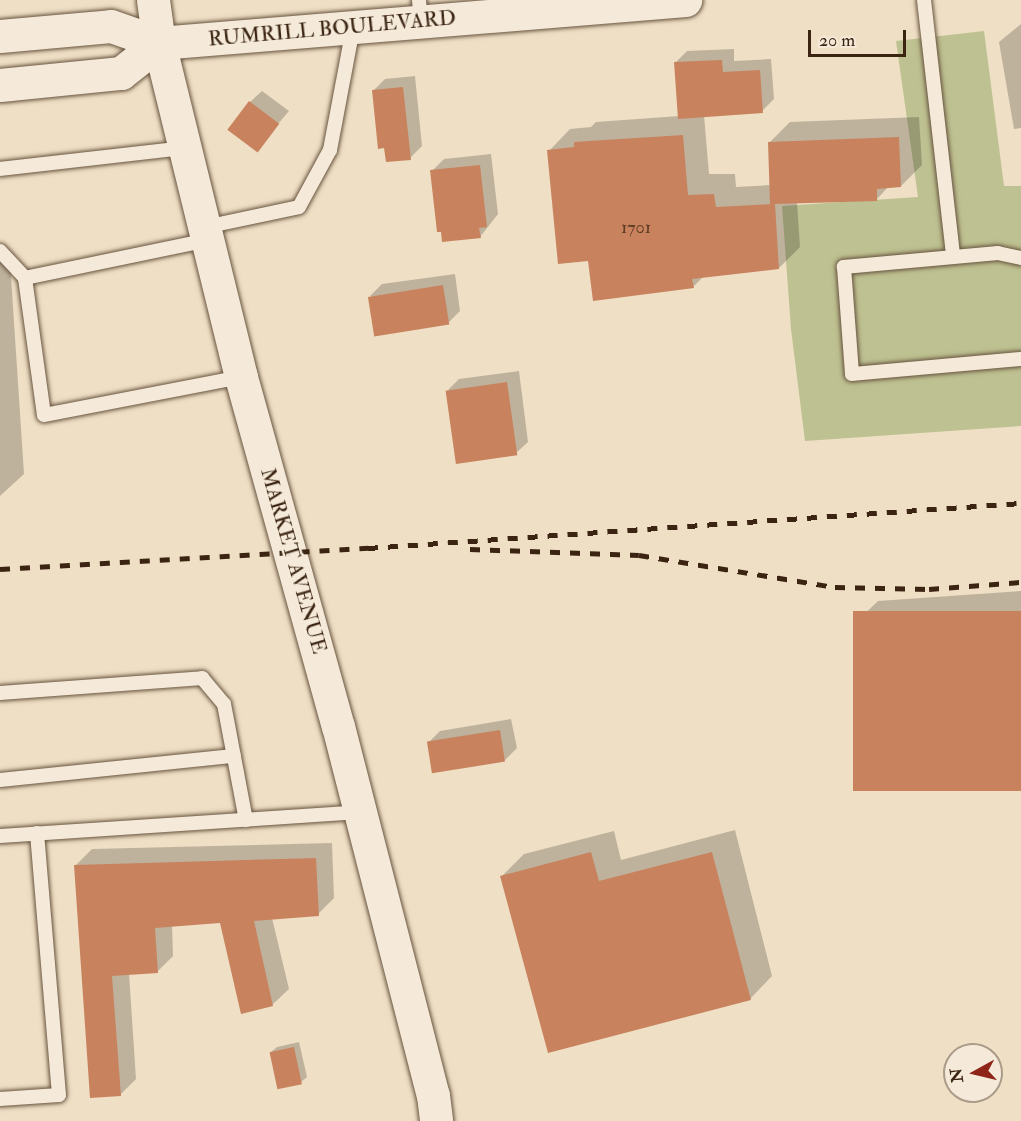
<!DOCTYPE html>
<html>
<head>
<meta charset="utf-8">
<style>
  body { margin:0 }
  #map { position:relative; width:1021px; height:1121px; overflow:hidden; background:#efdfc5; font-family:"IM FELL Double Pica",serif }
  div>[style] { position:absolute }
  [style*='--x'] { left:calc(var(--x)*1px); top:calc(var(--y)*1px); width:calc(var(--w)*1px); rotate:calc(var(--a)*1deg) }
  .green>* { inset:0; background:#bec191 }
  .shadow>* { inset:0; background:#0003 }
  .building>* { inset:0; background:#c8825e; transform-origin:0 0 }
  .roads { filter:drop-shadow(0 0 2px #68543f) drop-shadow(0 0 2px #68543f) }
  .lane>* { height:14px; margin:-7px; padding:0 7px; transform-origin:7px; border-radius:7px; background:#f5ead9 }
  .secondary>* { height:33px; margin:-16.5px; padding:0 16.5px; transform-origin:16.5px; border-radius:16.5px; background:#f5ead9 }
  .rail>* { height:4.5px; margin-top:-2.25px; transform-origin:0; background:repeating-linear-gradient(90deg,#3b2512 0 10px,transparent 0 20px) }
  span { translate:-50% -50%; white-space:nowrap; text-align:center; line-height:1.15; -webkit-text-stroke:4.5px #f5ead9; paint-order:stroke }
  .number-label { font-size:18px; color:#5e3c25 }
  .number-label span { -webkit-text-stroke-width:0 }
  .street-label { font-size:21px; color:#3b2512 }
  .north { position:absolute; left:943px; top:1043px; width:60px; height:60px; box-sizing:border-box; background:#f5ead9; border:2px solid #ab9b89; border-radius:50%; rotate:262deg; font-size:16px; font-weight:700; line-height:24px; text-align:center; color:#3b2512 }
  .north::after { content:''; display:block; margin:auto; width:21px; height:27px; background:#8f2418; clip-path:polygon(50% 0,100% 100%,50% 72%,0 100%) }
  .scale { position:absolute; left:808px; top:30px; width:98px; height:27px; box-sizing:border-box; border:3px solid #3b2512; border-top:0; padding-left:8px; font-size:18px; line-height:21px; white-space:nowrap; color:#3b2512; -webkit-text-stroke:4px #f5ead9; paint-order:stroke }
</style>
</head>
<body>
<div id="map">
  <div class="green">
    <i style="clip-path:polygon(984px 31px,1004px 186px,1021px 186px,1021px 426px,805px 441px,791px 329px,782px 206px,918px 197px,896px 41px)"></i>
  </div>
  <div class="shadow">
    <i style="clip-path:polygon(1021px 24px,1021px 128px,1014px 129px,999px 42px)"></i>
    <i style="clip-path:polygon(734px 49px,734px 61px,771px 59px,774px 99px,762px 111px,704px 115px,709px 174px,735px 174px,736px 187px,771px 185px,769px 143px,790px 122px,919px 117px,922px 165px,901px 186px,889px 186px,877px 199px,797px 202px,800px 247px,779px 268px,704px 276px,693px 287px,590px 260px,549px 151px,570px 129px,591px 127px,596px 122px,679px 116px,675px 63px,687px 51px)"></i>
    <i style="clip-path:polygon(415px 76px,422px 146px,410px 158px,373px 91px,385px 79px)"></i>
    <i style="clip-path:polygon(262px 91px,289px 111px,256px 150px,250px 102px)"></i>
    <i style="clip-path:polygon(491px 154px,498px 214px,480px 237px,432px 171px,444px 159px)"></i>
    <i style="clip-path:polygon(0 261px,10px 261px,24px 474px,0 496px)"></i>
    <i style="clip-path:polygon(455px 274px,460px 311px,448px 323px,370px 296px,382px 284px)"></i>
    <i style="clip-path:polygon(519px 371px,528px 442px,516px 453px,448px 390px,459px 379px)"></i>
    <i style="clip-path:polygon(1021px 591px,1021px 790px,855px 623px,878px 601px)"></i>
    <i style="clip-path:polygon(511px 719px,517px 748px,505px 760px,428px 743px,440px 731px)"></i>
    <i style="clip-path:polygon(735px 830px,772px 976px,750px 999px,501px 877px,524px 854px,614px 831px,621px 860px)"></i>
    <i style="clip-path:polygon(332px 843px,334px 898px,318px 914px,272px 918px,289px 989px,272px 1005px,221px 922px,172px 925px,173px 956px,157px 972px,129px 973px,136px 1079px,120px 1095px,75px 866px,92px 849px)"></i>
    <i style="clip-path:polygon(299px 1042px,307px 1077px,301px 1082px,271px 1052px,277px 1047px)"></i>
  </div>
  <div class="building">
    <i style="clip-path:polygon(722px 60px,723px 72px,760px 70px,763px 113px,678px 119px,674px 62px)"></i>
    <i style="clip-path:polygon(403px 87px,411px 160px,386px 162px,384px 148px,378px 149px,372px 90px)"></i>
    <i style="left:249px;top:101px;width:38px;height:36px;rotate:37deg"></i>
    <i style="clip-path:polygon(683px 135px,688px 195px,714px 194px,716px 207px,774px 204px,770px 204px,768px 142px,899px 137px,901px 187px,877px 189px,877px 201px,775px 204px,779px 269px,692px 279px,694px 288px,593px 301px,588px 261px,558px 264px,547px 150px,574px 147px,574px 142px)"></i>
    <i style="clip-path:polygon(480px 165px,487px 227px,479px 228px,481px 238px,442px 242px,441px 232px,437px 232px,430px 170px)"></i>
    <i style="left:443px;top:285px;width:40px;height:76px;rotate:81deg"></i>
    <i style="left:507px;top:382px;width:74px;height:62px;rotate:82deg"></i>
    <i style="left:1021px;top:611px;width:180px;height:168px;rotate:90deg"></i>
    <i style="left:500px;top:730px;width:32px;height:74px;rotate:81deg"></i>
    <i style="clip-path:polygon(591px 852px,599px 881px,712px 852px,751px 1000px,548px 1053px,500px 876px)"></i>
    <i style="clip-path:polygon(316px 858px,319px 916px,254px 921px,273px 1006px,241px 1014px,220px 923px,155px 928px,158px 973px,112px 976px,121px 1096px,90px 1098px,74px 865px)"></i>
    <i style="left:294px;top:1047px;width:38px;height:25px;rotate:78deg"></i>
  </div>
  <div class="roads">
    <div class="lane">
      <i style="--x:419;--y:0;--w:22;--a:85"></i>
      <i style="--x:924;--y:0;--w:258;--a:83.5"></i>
      <i style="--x:0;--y:169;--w:186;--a:-6.5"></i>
      <i style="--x:205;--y:227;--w:96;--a:-12"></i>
      <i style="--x:299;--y:207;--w:65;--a:-61.5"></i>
      <i style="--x:330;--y:150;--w:124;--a:-79.3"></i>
      <i style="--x:0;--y:251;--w:37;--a:47"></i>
      <i style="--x:25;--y:278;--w:138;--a:82.1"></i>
      <i style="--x:44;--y:415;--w:201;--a:-10.9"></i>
      <i style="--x:1021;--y:258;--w:24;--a:-168"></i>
      <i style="--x:998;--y:253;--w:155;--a:174.8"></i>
      <i style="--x:844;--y:267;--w:107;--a:85.7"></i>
      <i style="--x:852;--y:374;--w:170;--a:-5.1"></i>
      <i style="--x:25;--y:278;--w:188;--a:-11.7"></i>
      <i style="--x:0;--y:693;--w:203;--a:-4.2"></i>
      <i style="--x:202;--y:678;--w:34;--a:50"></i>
      <i style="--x:224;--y:704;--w:118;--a:79.3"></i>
      <i style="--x:0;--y:780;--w:235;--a:-5.9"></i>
      <i style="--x:0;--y:836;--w:361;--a:-3.8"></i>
      <i style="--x:0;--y:1099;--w:59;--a:-3.9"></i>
      <i style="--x:59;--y:1095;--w:263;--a:-94.8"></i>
    </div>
    <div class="secondary">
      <i style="--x:153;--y:0;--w:43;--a:82.1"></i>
      <i style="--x:159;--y:43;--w:344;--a:76.2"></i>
      <i style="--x:241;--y:377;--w:362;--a:74.5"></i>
      <i style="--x:338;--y:726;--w:381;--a:75.6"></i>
      <i style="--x:433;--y:1095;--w:26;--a:83"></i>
      <i style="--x:0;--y:36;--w:111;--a:-5.1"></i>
      <i style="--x:111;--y:26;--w:51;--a:19.5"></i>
      <i style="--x:159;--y:43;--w:528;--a:-4.67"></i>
      <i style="--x:0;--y:85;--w:122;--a:-5.7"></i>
      <i style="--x:121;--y:73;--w:48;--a:-38.3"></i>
    </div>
  </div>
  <div class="rail">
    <i style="--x:470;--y:549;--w:169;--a:2"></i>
    <i style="--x:639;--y:555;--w:199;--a:9.3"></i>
    <i style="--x:835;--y:587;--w:94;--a:1.2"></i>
    <i style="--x:929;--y:589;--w:92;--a:-4.4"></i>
    <i style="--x:0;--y:569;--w:369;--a:-3.3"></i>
    <i style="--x:368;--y:548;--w:655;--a:-3.94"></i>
  </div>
  <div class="number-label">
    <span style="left:636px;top:228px">1701</span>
  </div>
  <div class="street-label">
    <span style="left:332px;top:29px;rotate:-5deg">RUMRILL BOULEVARD</span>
    <span style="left:293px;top:561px;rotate:74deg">MARKET AVENUE</span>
  </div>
  <div class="north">N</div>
  <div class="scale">20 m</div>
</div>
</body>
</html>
